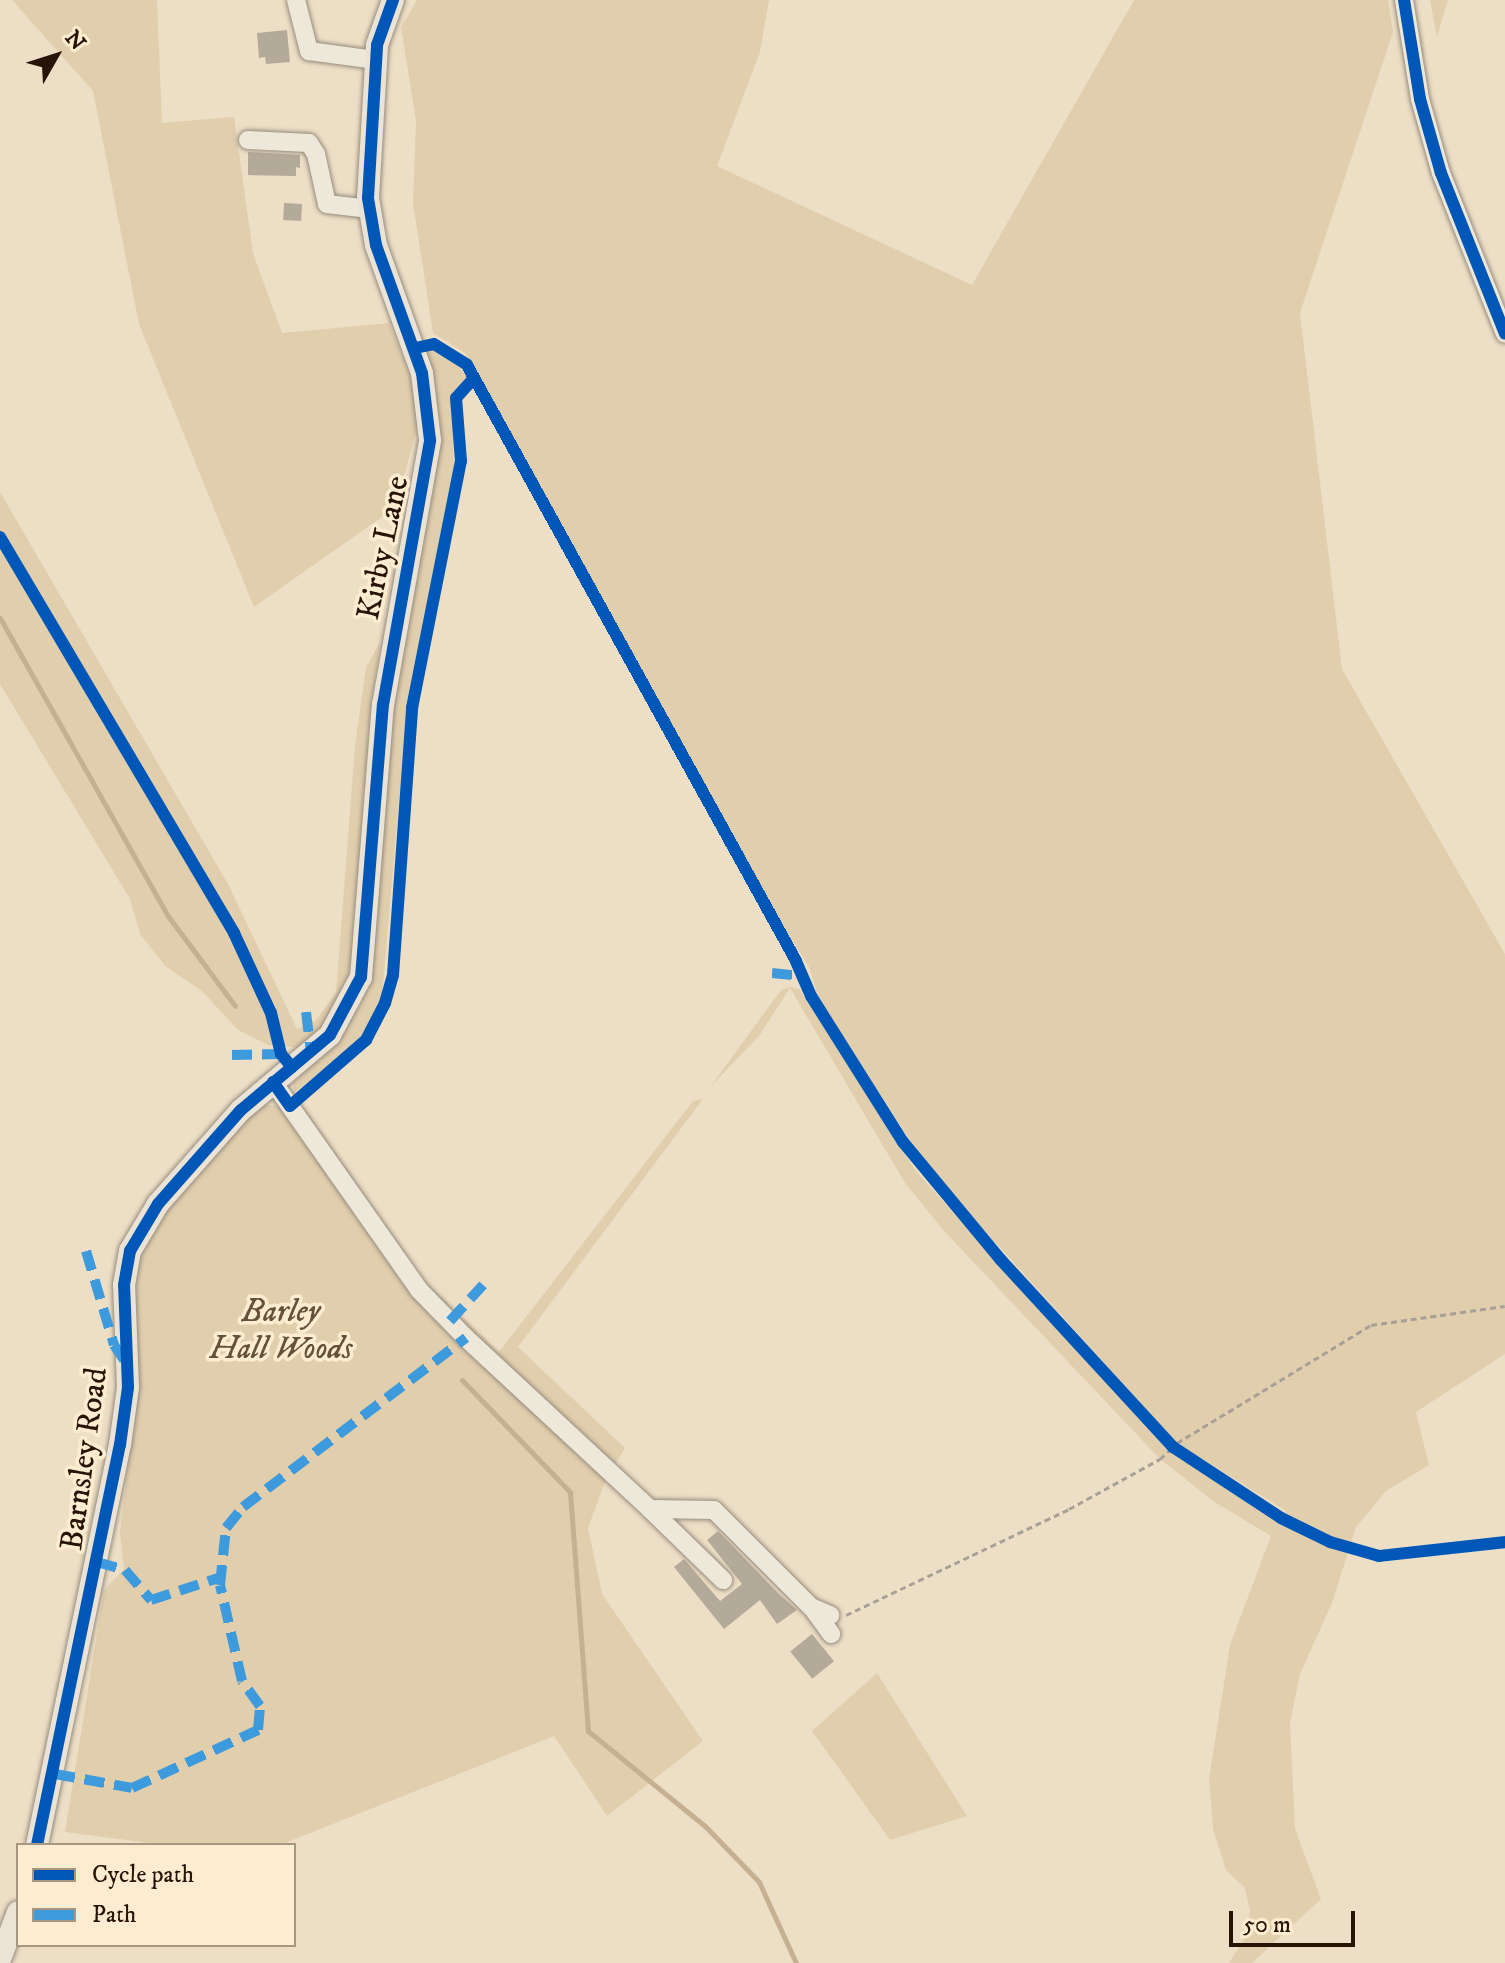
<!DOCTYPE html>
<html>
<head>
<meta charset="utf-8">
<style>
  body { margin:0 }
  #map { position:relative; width:1505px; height:1963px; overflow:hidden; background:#eddfc6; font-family:"IM FELL DW Pica",serif }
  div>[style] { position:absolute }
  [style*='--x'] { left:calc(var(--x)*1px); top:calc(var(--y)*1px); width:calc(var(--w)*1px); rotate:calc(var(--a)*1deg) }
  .green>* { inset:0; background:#e1cead }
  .stream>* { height:5px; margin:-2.5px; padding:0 2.5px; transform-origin:2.5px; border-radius:2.5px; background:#c5b192 }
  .building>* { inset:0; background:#b4aa99; transform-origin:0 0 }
  .path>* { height:3px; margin-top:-1.5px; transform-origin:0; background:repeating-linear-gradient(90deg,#a7a096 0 6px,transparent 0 10px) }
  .roads { filter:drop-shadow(0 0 2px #968c7d) drop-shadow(0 0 2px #968c7d) }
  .minor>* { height:18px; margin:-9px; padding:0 9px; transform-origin:9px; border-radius:9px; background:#eee8db }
  .major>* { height:22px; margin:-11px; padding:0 11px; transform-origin:11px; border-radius:11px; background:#ebe3d5 }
  .quiet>* { height:10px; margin-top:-5px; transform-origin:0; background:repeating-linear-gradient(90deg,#3d9add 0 20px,transparent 0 30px) }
  .cycleway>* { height:12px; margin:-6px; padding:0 6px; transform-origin:6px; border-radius:6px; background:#0057b8 }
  span { translate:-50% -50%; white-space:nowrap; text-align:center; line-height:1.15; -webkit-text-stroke:7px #fdedd0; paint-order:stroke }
  .street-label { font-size:32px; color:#281307 }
  .park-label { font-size:32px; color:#66503a; font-style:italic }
  .legend { position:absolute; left:16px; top:1843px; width:280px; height:104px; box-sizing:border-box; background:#fdedd0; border:2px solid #a89680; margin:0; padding:10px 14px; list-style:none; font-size:24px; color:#281307 }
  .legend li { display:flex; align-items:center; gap:16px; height:40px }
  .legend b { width:40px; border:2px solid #a89680 }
  .north { position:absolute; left:16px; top:16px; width:80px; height:80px; -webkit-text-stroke:6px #fdedd0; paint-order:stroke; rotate:51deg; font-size:22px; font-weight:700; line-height:32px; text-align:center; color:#281307 }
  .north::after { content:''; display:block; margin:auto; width:28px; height:36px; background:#281307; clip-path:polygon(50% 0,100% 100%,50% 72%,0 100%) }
  .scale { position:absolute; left:1229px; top:1911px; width:126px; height:36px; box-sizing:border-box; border:4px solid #281307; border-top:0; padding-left:10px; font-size:24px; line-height:28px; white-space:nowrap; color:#281307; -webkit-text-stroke:6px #fdedd0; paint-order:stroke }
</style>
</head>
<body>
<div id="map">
  <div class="green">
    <i style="clip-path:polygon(12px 0,157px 0,162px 123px,234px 117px,253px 253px,282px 333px,389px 323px,413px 383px,418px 424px,396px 507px,254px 607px,139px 324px,93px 91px)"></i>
    <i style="clip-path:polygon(417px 0,769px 0,760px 52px,717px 166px,972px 285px,1134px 0,1388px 0,1393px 32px,1300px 313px,1342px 669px,1505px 954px,1505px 1354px,1416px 1412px,1429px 1465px,1386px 1491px,1356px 1527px,1332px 1603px,1300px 1674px,1290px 1723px,1295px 1829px,1321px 1899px,1252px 1963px,1229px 1963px,1244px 1939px,1250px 1912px,1245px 1888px,1226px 1870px,1213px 1829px,1209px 1779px,1230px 1645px,1271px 1536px,1213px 1501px,1160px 1459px,944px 1231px,905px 1183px,790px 988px,759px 1036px,711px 1086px,781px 990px,790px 987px,799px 989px,915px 1170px,1168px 1451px,1279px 1522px,1286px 1511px,1177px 1443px,928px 1168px,819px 999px,809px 967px,766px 898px,465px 353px,433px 333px,413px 203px,416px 121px,401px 27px)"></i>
    <i style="clip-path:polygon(1430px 0,1448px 0,1437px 37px)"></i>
    <i style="clip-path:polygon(429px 348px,452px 354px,468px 378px,452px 394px,454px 480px,408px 697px,382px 996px,360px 1040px,294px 1093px,293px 1083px,338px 1039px,361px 1004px,370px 961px,389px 731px,407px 602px,429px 516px,438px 437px,424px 355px)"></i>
    <i style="clip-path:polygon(0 492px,228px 884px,297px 1029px,316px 1020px,336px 993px,355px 746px,366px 667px,380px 642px,371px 708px,354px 966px,332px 1020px,299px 1048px,284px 1046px,284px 1038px,270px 1046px,238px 1030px,202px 991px,165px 966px,140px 934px,130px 899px,0 684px)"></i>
    <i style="clip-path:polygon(703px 1099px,518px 1347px,625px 1448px,606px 1479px,588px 1528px,602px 1594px,703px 1741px,607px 1816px,554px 1736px,280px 1845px,164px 1845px,65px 1832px,104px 1590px,124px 1569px,120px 1533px,136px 1390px,132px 1283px,142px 1245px,157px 1218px,225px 1138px,264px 1104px,280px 1107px,290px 1119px,304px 1108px,423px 1279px,499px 1352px,693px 1101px)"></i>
    <i style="clip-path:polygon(877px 1673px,967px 1816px,890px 1840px,812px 1731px)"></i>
  </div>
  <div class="stream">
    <i style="--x:0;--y:618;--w:342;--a:60.6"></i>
    <i style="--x:168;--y:916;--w:112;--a:53.3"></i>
    <i style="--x:462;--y:1380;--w:156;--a:46"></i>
    <i style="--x:570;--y:1492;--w:240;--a:85.7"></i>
    <i style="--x:588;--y:1731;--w:151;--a:39.1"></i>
    <i style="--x:705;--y:1826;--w:78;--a:46"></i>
    <i style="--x:759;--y:1882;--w:89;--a:65.4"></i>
  </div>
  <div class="building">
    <i style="clip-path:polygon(287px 30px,290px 62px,266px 64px,265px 57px,259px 58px,257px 33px)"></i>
    <i style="clip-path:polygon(248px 152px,300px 155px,300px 168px,296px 167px,296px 176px,248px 175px)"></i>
    <i style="left:284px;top:203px;width:18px;height:17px;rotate:3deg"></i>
    <i style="clip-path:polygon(718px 1531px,779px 1594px,797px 1610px,777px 1624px,760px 1600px,724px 1629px,674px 1567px,684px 1559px,720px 1601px,742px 1584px,707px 1540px)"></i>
    <i style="left:812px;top:1634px;width:35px;height:28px;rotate:51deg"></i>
  </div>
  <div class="path">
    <i style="--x:846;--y:1615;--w:247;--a:-25.4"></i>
    <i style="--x:1069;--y:1509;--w:104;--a:-28.8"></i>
    <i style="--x:1160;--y:1459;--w:23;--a:-43"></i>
    <i style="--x:1177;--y:1443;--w:227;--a:-31.3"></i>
    <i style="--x:1371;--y:1325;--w:135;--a:-8.1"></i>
  </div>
  <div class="roads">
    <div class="minor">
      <i style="--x:296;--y:0;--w:53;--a:75.7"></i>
      <i style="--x:309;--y:51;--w:68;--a:7.7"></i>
      <i style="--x:1404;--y:0;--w:100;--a:80.8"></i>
      <i style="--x:1420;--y:99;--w:77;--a:74.2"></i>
      <i style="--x:1441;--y:173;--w:173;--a:68.3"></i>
      <i style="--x:248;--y:140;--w:61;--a:2.8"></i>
      <i style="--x:309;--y:143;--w:13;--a:58"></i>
      <i style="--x:316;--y:154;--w:51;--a:77.6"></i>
      <i style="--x:327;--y:204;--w:43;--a:6.6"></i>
      <i style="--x:273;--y:1082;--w:254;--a:54.9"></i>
      <i style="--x:419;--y:1290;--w:67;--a:45.6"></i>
      <i style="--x:466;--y:1338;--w:251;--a:42.9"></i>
      <i style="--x:650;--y:1509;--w:64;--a:0.9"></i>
      <i style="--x:714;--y:1510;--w:137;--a:45"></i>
      <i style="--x:811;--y:1607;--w:21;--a:23"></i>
      <i style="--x:650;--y:1509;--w:102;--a:44.2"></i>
      <i style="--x:813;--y:1609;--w:31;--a:54"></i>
    </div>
    <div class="major">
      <i style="--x:37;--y:1845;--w:409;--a:-78.3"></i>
      <i style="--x:120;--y:1445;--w:59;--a:-82.1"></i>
      <i style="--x:128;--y:1387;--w:102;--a:-92.2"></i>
      <i style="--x:124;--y:1285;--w:35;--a:-80"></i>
      <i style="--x:130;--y:1251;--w:55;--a:-59.2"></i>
      <i style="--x:158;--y:1204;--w:125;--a:-48.6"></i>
      <i style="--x:241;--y:1110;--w:116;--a:-40.1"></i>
      <i style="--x:330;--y:1035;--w:66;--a:-61.9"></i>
      <i style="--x:361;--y:977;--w:273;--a:-85.4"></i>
      <i style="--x:383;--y:705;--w:269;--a:-79.9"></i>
      <i style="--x:430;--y:440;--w:67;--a:-96.8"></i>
      <i style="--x:422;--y:373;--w:136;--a:-109.8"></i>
      <i style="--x:376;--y:245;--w:48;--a:-99.7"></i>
      <i style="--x:368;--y:198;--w:153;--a:-86.6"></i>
      <i style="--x:377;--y:45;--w:48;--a:-70.4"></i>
      <i style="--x:0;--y:1959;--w:50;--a:-69"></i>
    </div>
  </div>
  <div class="quiet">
    <i style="--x:772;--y:973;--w:30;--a:6"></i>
    <i style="--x:306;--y:1012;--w:40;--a:82.9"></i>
    <i style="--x:232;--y:1055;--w:49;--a:-1.2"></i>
    <i style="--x:86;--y:1251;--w:98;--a:73.4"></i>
    <i style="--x:114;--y:1345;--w:18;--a:56"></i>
    <i style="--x:450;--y:1321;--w:49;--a:-47.5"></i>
    <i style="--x:97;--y:1562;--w:29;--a:16"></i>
    <i style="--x:125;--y:1570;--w:40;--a:49"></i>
    <i style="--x:151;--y:1600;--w:74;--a:-18.2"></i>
    <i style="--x:55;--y:1774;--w:78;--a:10.3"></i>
    <i style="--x:132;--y:1788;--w:139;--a:-24.7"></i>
    <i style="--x:258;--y:1730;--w:24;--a:-85"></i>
    <i style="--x:260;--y:1706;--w:31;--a:-126"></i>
    <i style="--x:242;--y:1681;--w:98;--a:-102.9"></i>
    <i style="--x:220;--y:1585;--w:57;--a:-84"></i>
    <i style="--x:226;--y:1528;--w:27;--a:-51"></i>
    <i style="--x:243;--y:1507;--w:280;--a:-37.2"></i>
  </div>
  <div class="cycleway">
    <i style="--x:1404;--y:0;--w:100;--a:80.8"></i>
    <i style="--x:1420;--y:99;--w:77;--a:74.2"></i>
    <i style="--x:1441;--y:173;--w:173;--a:68.3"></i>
    <i style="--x:415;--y:348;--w:19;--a:-12"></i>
    <i style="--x:434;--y:344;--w:39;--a:32"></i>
    <i style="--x:467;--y:365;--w:679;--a:61.09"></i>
    <i style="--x:795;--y:959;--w:40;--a:66.6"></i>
    <i style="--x:811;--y:996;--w:173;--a:57.8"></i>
    <i style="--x:903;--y:1142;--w:153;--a:50.3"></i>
    <i style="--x:1001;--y:1260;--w:254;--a:47.4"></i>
    <i style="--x:1173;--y:1447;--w:129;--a:33.3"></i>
    <i style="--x:1281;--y:1518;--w:55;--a:26.1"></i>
    <i style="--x:1330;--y:1542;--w:51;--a:15.9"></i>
    <i style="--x:1379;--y:1556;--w:127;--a:-6.3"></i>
    <i style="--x:0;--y:537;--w:460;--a:59.4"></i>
    <i style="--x:234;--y:933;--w:88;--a:65.2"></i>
    <i style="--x:271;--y:1013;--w:42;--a:76.3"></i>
    <i style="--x:281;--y:1054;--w:17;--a:50"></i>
    <i style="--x:273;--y:1082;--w:29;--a:55"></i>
    <i style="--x:290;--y:1106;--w:101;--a:-41"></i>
    <i style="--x:366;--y:1040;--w:42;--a:-62.8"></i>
    <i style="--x:385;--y:1003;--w:29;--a:-74"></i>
    <i style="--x:393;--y:975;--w:268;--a:-85.9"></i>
    <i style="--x:412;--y:708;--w:252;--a:-78.8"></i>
    <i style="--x:461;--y:461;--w:63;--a:-94.5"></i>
    <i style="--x:456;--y:398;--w:25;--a:-48"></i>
    <i style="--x:37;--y:1845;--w:409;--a:-78.3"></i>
    <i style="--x:120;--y:1445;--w:59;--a:-82.1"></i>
    <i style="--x:128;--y:1387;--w:102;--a:-92.2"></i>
    <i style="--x:124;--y:1285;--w:35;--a:-80"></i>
    <i style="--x:130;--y:1251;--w:55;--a:-59.2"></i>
    <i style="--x:158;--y:1204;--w:125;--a:-48.6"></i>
    <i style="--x:241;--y:1110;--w:116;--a:-40.1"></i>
    <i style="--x:330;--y:1035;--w:66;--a:-61.9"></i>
    <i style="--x:361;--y:977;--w:273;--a:-85.4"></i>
    <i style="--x:383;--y:705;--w:269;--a:-79.9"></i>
    <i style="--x:430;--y:440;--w:67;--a:-96.8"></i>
    <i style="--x:422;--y:373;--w:136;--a:-109.8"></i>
    <i style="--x:376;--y:245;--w:48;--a:-99.7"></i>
    <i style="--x:368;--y:198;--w:153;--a:-86.6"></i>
    <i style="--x:377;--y:45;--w:48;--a:-70.4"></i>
  </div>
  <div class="street-label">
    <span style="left:384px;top:548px;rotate:-78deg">Kirby Lane</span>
    <span style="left:85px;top:1459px;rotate:-82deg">Barnsley Road</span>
  </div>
  <div class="park-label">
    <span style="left:281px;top:1331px">Barley<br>Hall Woods</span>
  </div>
  <ul class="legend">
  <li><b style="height:10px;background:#0057b8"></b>Cycle path</li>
  <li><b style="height:10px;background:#3d9add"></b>Path</li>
  </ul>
  <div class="north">N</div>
  <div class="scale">50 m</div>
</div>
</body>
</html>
